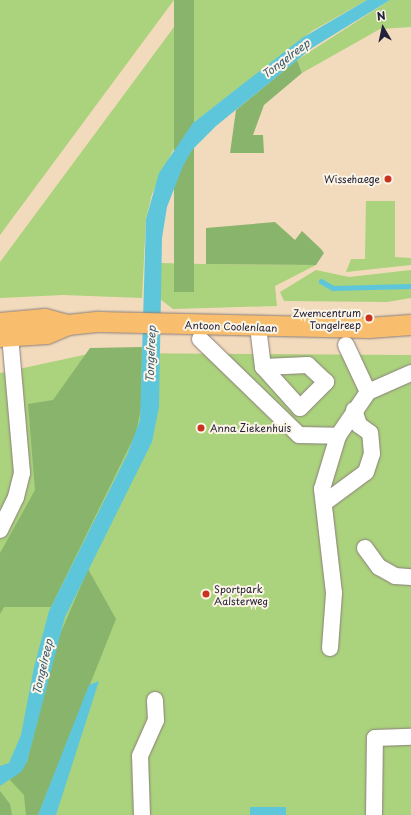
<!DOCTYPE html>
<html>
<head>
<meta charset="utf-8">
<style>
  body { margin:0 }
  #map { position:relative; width:411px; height:815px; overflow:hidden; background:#f2dbbc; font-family:"Playpen Sans",sans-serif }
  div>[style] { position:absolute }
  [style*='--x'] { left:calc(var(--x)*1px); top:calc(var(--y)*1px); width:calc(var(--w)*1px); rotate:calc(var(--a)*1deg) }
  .green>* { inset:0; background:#abd27c }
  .forest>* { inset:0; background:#88b46c; transform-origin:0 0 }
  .water>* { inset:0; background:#5ec6da; transform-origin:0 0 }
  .stream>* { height:4.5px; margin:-2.25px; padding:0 2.25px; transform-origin:2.25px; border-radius:2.25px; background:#5ec6da }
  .roads { filter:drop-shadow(0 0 1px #8a7e7c) drop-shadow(0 0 1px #8a7e7c) }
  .minor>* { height:16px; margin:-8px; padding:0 8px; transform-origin:8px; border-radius:8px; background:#fff }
  .major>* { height:20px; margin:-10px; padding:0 10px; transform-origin:10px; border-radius:10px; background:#f9be6d }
  .dots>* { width:11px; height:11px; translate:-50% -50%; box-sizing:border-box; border:2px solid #fcf5e5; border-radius:50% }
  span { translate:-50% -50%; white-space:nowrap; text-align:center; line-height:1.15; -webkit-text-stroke:4px #fcf5e5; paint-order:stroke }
  .poi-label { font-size:10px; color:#22223b }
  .right { translate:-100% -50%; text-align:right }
  .left { translate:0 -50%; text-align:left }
  .street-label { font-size:10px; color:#22223b }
  .water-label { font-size:11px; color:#375b73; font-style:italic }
  .north { position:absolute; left:363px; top:8px; width:40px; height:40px; -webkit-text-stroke:3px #fcf5e5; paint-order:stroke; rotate:351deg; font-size:11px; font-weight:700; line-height:16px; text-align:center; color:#22223b }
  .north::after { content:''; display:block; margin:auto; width:14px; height:18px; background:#22223b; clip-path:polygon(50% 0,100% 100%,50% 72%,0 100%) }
</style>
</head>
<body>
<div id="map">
  <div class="green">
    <i style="clip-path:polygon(0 0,174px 0,0 235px)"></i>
    <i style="clip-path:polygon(194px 0,367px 0,312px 31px,193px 123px,177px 142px,152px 194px,146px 219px,142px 298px,63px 295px,0 298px,0 262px)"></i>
    <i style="clip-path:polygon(390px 0,411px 0,411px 27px,380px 29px,302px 73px,297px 60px)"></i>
    <i style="clip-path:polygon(366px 201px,395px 201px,395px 257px,411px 258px,411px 265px,346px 272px,351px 259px,365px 259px)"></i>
    <i style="clip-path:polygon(161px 263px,206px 264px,316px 265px,275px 286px,277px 306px,173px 309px,160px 299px)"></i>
    <i style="clip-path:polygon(316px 270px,349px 277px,411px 270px,411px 298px,387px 302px,284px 301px,280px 292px)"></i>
    <i style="clip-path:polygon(93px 353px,411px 355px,411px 815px,0 815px,0 373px)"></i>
  </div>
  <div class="forest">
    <i style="left:174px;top:0;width:20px;height:292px"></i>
    <i style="clip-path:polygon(297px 60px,302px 73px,264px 105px,253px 135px,263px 135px,264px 153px,230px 153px,236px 110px)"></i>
    <i style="clip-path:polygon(275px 222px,295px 240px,302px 231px,321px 249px,324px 253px,316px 265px,206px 264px,206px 228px)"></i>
    <i style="clip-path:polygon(142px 347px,141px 408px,136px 433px,51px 607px,4px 607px,0 614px,0 553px,35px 490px,28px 404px,53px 400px,90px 348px)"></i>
    <i style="clip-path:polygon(88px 569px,116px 619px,38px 815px,26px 815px,24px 795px,10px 780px,27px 762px,58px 639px)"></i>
    <i style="clip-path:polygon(0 791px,10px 804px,12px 815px,0 815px)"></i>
  </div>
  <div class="water">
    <i style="clip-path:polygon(367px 0,390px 0,312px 48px,216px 126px,192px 150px,183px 166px,167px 207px,162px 238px,159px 407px,152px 442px,65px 617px,27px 762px,21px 772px,0 786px,0 766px,9px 763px,21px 735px,34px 667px,49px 611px,127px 455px,140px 420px,146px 219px,159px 173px,193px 123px,302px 38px)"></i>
    <i style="clip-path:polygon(99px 681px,56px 815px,38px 815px,89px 685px)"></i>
    <i style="left:250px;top:807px;width:36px;height:8px"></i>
  </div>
  <div class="stream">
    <i style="--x:321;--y:281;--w:14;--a:30"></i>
    <i style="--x:333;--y:288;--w:78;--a:-1.5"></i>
  </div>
  <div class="roads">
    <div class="minor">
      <i style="--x:258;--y:327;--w:40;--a:82.9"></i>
      <i style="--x:263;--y:367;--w:55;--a:47.9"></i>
      <i style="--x:300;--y:408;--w:37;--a:-45"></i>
      <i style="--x:326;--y:382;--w:25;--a:-137"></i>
      <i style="--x:308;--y:365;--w:45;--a:177.5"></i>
      <i style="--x:200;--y:339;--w:138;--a:44.1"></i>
      <i style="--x:299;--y:435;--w:39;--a:1"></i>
      <i style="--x:338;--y:436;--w:53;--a:-55.7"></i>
      <i style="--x:368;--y:392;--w:47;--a:-23.8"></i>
      <i style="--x:346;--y:345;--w:52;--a:64.9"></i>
      <i style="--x:324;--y:503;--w:52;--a:-36.4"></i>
      <i style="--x:366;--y:472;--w:19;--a:-72"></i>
      <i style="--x:372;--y:454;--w:21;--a:-95"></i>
      <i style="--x:370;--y:433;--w:14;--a:-144"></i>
      <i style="--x:359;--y:425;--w:16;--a:-108"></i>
      <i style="--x:0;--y:530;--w:37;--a:-64"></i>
      <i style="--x:16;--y:497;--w:25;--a:-76"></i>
      <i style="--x:22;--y:473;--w:149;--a:-95"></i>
      <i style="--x:365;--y:548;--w:24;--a:54"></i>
      <i style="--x:379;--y:567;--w:18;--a:29"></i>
      <i style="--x:395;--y:576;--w:16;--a:4"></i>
      <i style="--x:330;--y:648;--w:55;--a:-85.8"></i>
      <i style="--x:334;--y:593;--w:105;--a:-96.6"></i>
      <i style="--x:322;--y:489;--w:55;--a:-73.2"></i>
      <i style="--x:142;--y:815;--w:59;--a:-91.9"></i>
      <i style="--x:140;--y:756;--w:39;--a:-66"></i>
      <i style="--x:156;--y:720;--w:20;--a:-93"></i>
      <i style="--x:374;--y:815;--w:77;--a:-89.3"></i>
      <i style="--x:375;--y:738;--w:36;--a:-2"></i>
    </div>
    <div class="major">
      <i style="--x:0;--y:323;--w:45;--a:-5.1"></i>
      <i style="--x:45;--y:319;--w:24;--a:15"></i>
      <i style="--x:0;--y:337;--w:47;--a:-3.7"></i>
      <i style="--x:47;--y:334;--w:23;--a:-23"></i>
      <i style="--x:68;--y:325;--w:31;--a:-6"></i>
      <i style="--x:99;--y:322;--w:270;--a:1.3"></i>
      <i style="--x:369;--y:328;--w:42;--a:-4.1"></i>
    </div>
  </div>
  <div class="dots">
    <i style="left:388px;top:179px;background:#c8321e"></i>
    <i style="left:369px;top:318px;background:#c8321e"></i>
    <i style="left:201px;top:428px;background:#c8321e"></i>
    <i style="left:206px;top:594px;background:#c8321e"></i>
  </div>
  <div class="poi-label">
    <span class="right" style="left:380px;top:179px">Wissehaege</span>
    <span class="right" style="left:361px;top:318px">Zwemcentrum<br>Tongelreep</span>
    <span class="left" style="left:210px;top:428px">Anna Ziekenhuis</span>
    <span class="left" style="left:214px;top:594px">Sportpark<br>Aalsterweg</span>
  </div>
  <div class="street-label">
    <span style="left:231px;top:326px;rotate:2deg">Antoon Coolenlaan</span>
  </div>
  <div class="water-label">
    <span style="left:286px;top:59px;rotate:-37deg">Tongelreep</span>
    <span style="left:151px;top:354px;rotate:-88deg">Tongelreep</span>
    <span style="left:43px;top:667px;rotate:-77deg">Tongelreep</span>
  </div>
  <div class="north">N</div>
</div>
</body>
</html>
